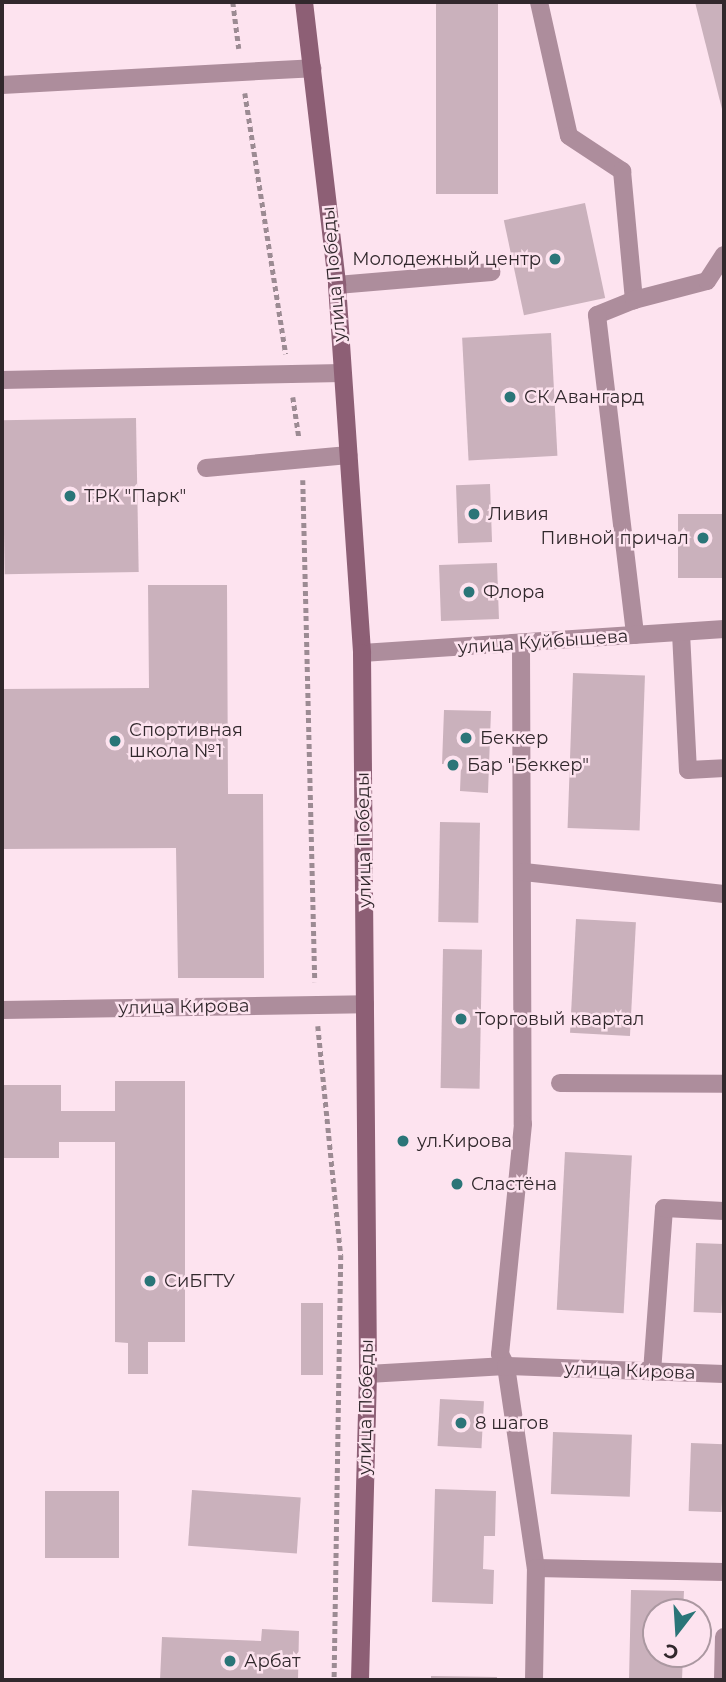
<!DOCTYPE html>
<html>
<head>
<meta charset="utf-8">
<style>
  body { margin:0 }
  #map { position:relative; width:726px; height:1682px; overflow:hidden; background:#fde3ef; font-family:Montserrat,sans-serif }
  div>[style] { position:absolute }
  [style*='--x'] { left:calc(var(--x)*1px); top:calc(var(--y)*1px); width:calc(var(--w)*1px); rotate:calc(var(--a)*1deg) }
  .building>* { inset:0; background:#cab1bc; transform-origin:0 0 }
  .path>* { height:4.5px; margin-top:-2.25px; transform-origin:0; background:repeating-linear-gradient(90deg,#9c8b93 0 5px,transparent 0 8.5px) }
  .lane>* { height:18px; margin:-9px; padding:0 9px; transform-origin:9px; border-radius:9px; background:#ad8d9c }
  .street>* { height:18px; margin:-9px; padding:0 9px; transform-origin:9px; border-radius:9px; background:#ad8d9c }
  .secondary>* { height:18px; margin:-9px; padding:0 9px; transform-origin:9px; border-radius:9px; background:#8d5f75 }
  .dots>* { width:19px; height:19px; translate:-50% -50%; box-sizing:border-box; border:4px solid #fde3ef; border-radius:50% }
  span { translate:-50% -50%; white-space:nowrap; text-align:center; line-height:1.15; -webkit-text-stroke:5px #fde3ef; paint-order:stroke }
  .poi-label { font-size:18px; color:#31282c }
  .right { translate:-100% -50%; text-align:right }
  .left { translate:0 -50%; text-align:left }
  .street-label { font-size:18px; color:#31282c }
  .frame { position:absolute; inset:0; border:4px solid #31282c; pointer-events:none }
  .north { position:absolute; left:642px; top:1598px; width:70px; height:70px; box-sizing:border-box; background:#fde3ef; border:2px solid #ab98a1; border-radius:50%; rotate:197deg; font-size:19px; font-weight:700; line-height:28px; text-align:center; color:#31282c }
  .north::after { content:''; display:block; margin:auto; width:24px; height:32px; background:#2b7578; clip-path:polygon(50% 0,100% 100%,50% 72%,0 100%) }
</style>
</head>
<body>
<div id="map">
  <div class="building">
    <i style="left:436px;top:2px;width:62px;height:192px"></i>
    <i style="clip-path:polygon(695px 2px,724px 2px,724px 113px,723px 113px)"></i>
    <i style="left:585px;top:203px;width:97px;height:83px;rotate:78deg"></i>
    <i style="left:551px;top:333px;width:123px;height:89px;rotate:87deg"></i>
    <i style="left:136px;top:418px;width:154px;height:134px;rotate:89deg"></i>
    <i style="left:490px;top:484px;width:58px;height:34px;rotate:88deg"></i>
    <i style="left:724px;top:514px;width:64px;height:46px;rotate:90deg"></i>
    <i style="left:497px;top:563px;width:56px;height:58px;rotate:88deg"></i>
    <i style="clip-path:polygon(148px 585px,227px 585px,228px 794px,263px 794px,264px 978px,178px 978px,176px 848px,2px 849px,2px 689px,149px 688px)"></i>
    <i style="left:573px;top:673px;width:72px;height:155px;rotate:2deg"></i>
    <i style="clip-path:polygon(444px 710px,491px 711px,488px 793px,460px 791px,461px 765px,442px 764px)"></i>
    <i style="left:440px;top:822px;width:40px;height:100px;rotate:1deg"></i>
    <i style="left:576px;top:919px;width:60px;height:114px;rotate:3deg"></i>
    <i style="left:443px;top:949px;width:39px;height:139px;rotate:1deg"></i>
    <i style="clip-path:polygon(115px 1081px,185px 1081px,185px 1342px,148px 1342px,148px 1374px,128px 1374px,128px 1343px,115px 1342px,115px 1142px,59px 1142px,59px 1158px,2px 1158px,2px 1085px,61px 1085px,61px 1111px,115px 1111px)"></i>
    <i style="left:565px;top:1152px;width:67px;height:158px;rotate:3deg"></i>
    <i style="left:696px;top:1243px;width:28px;height:69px;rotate:2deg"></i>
    <i style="left:301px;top:1303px;width:22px;height:72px"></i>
    <i style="left:440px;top:1399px;width:44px;height:47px;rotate:3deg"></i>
    <i style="left:553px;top:1432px;width:79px;height:62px;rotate:2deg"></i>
    <i style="left:691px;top:1443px;width:33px;height:68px;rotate:2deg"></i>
    <i style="clip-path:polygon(435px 1489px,496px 1491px,495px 1536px,484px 1536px,483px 1569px,494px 1570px,493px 1604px,432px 1602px)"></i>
    <i style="left:192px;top:1490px;width:109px;height:56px;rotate:4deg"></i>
    <i style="left:45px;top:1491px;width:74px;height:67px"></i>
    <i style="clip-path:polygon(631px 1590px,684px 1591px,683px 1612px,656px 1612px,656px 1654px,683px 1654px,682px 1680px,629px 1680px)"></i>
    <i style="clip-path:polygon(262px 1629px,299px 1631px,298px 1680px,160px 1680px,162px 1637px,261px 1641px)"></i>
    <i style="clip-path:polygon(431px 1676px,497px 1677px,497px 1680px,431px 1680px)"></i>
  </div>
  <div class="path">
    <i style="--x:233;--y:2;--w:47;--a:82.7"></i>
    <i style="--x:245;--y:93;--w:264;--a:81.1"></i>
    <i style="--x:293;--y:397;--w:40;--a:81.5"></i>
    <i style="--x:303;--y:480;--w:502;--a:88.63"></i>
    <i style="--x:318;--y:1026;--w:230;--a:84.3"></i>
    <i style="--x:341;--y:1255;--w:425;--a:90.9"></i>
  </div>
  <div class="lane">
    <i style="--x:539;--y:2;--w:137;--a:77.4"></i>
    <i style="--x:569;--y:136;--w:64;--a:33.4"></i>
    <i style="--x:622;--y:171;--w:130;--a:84.7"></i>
    <i style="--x:634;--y:300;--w:40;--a:158"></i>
    <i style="--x:597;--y:315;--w:322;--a:83.2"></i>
    <i style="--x:2;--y:85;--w:311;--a:-3.1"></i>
    <i style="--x:337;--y:285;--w:155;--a:-4.8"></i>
    <i style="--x:634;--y:300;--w:75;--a:-14.6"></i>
    <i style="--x:707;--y:281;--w:31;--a:-57"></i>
    <i style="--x:2;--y:380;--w:340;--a:-1.2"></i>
    <i style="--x:206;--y:468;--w:143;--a:-5.2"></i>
    <i style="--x:681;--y:633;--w:137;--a:87.1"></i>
    <i style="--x:688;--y:770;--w:36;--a:-3"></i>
    <i style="--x:521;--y:645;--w:479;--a:89.8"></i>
    <i style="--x:523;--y:1124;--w:231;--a:95.7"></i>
    <i style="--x:500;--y:1354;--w:13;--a:63"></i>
    <i style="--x:506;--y:1366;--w:204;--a:81.6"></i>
    <i style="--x:536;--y:1568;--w:188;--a:1.2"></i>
    <i style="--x:524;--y:872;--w:201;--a:6.3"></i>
    <i style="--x:560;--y:1083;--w:164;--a:0.3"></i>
    <i style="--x:652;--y:1372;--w:164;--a:-85.8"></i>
    <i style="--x:664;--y:1208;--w:60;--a:2.9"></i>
    <i style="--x:534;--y:1680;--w:112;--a:-89"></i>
    <i style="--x:723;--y:1680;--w:43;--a:-88.7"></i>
  </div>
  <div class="street">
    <i style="--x:362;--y:653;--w:363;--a:-3.8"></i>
    <i style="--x:2;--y:1010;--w:363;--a:-0.9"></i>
    <i style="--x:368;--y:1374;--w:138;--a:-3.3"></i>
    <i style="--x:506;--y:1366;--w:218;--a:2.1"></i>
  </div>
  <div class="secondary">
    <i style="--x:304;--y:2;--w:285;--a:83.3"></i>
    <i style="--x:337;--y:285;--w:369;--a:86.1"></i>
    <i style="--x:362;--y:653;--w:721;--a:89.52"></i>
    <i style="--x:368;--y:1374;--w:306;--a:91.5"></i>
  </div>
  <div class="dots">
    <i style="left:555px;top:259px;background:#2b7578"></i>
    <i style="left:510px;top:397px;background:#2b7578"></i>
    <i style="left:70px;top:496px;background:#2b7578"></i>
    <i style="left:474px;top:514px;background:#2b7578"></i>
    <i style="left:703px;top:538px;background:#2b7578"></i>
    <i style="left:469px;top:592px;background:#2b7578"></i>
    <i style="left:466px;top:738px;background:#2b7578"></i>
    <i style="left:115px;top:741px;background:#2b7578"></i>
    <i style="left:453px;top:765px;background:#2b7578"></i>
    <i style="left:461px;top:1019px;background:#2b7578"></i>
    <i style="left:403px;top:1141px;background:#2b7578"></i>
    <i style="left:457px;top:1184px;background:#2b7578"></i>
    <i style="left:150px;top:1281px;background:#2b7578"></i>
    <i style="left:461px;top:1423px;background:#2b7578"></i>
    <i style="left:230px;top:1661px;background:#2b7578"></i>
  </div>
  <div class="poi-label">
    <span class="right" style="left:541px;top:259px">Молодежный центр</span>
    <span class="left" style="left:524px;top:397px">СК Авангард</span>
    <span class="left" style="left:84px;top:496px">ТРК "Парк"</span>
    <span class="left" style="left:488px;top:514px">Ливия</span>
    <span class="right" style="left:689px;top:538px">Пивной причал</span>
    <span class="left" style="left:483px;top:592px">Флора</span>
    <span class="left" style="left:129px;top:741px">Спортивная<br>школа №1</span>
    <span class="left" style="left:480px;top:738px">Беккер</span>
    <span class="left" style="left:467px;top:765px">Бар "Беккер"</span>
    <span class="left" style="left:475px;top:1019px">Торговый квартал</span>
    <span class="left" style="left:417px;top:1141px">ул.Кирова</span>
    <span class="left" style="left:471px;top:1184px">Сластёна</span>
    <span class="left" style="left:164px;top:1281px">СиБГТУ</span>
    <span class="left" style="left:475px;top:1423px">8 шагов</span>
    <span class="left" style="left:244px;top:1661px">Арбат</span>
  </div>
  <div class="street-label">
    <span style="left:334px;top:274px;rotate:-95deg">улица Победы</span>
    <span style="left:543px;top:642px;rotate:-4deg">улица Куйбышева</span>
    <span style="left:364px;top:840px;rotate:-91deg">улица Победы</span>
    <span style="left:184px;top:1007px;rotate:-1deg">улица Кирова</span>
    <span style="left:630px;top:1371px;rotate:2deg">улица Кирова</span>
    <span style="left:366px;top:1407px;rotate:-89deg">улица Победы</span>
  </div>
  <div class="frame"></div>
  <div class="north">С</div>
</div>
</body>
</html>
